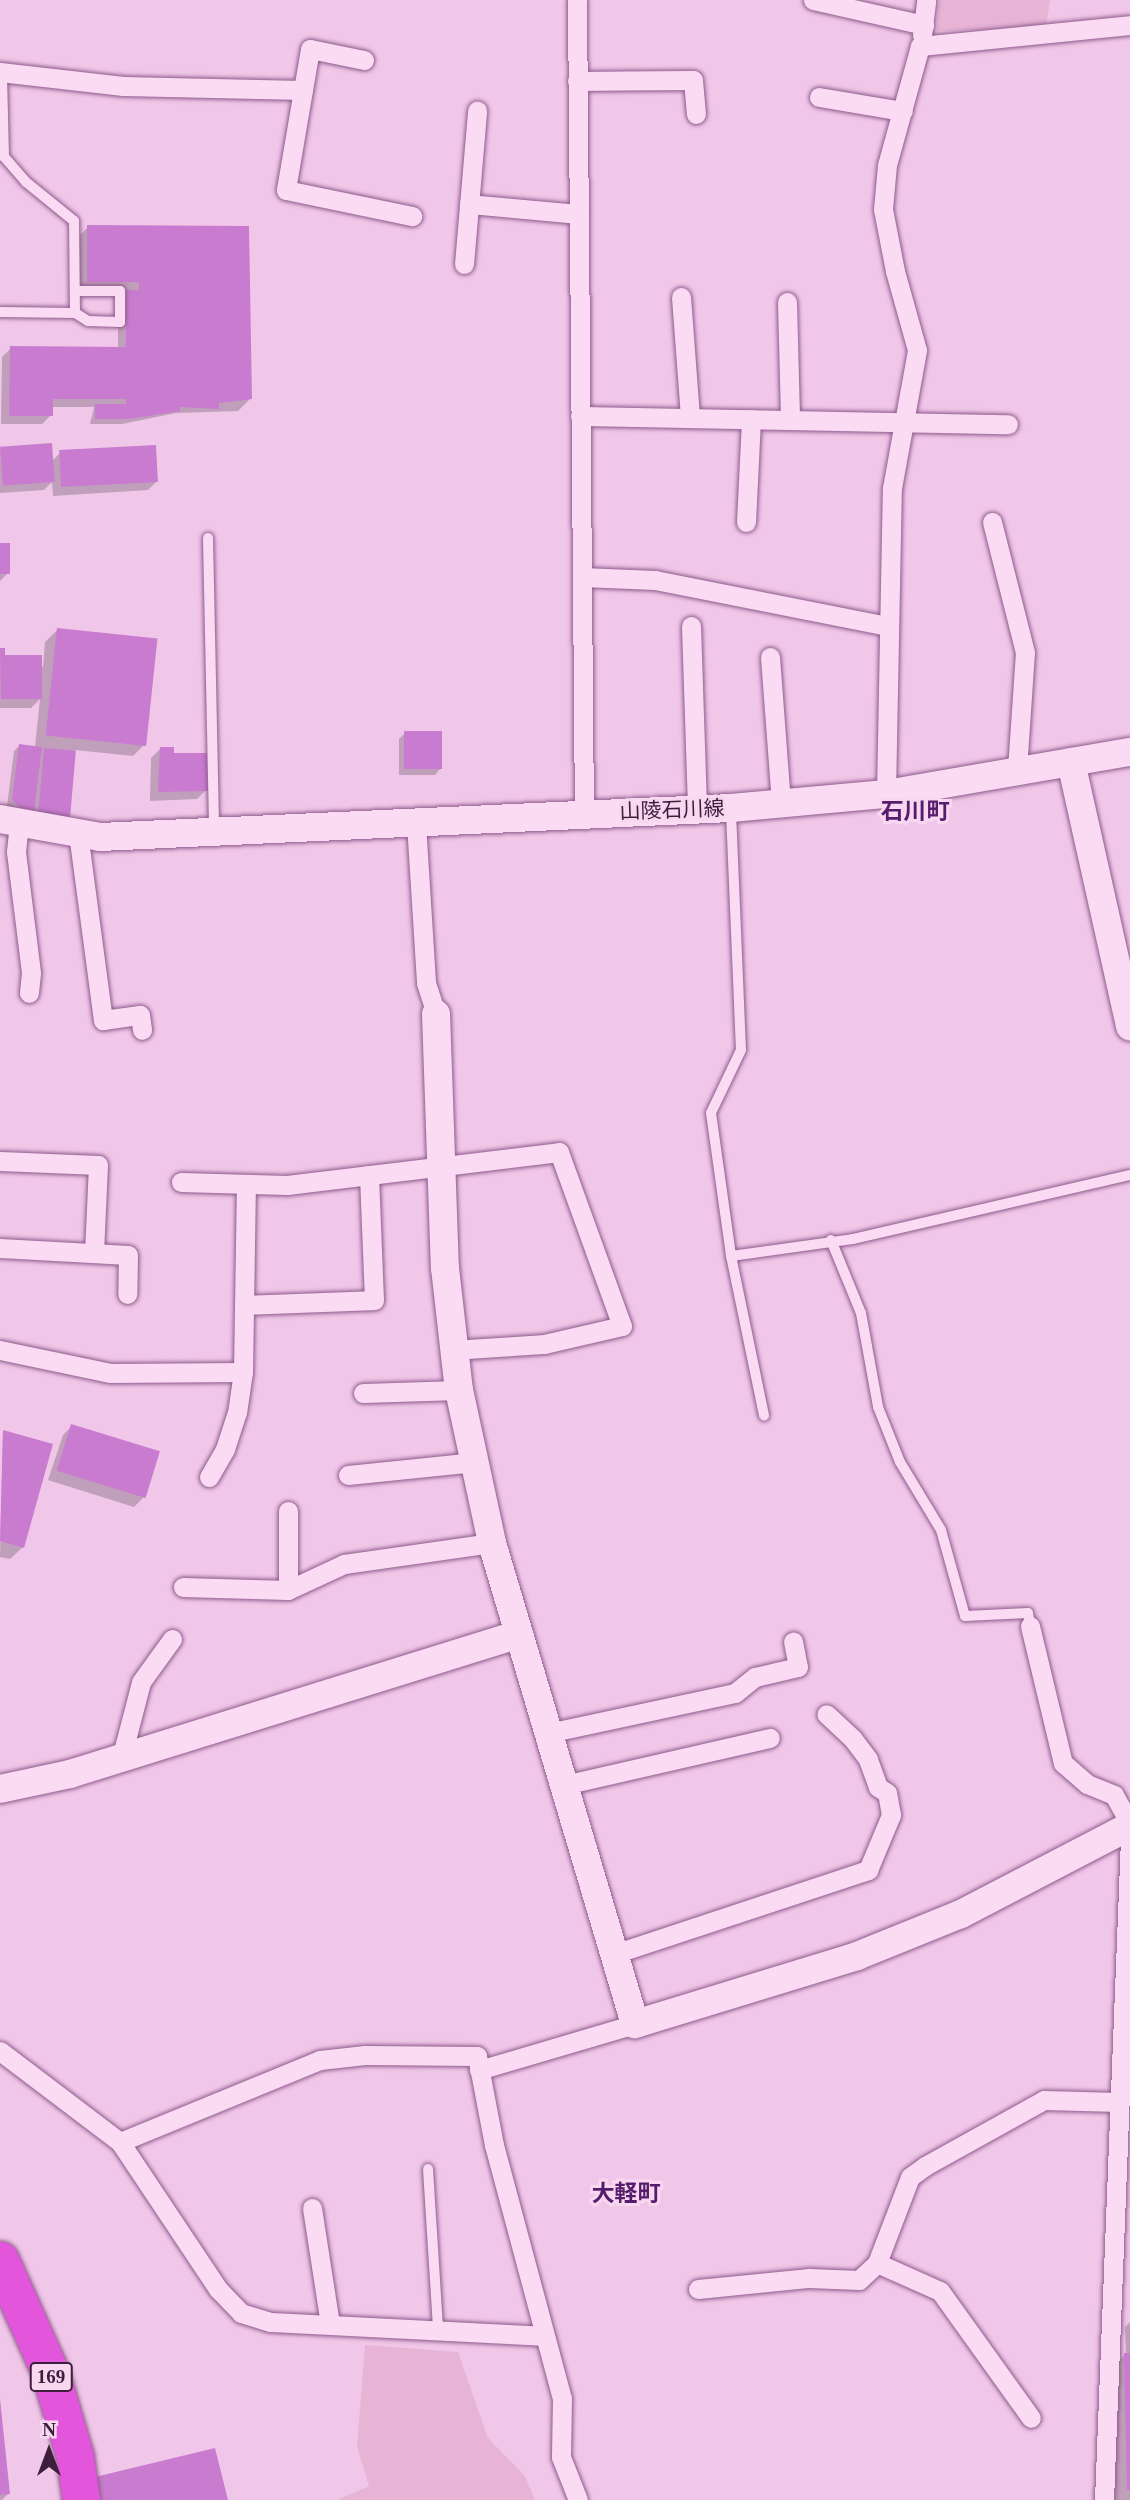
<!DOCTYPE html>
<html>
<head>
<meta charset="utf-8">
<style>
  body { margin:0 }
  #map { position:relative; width:1130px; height:2500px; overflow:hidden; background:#f1c7e9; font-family:"Times New Roman","Noto Sans JP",serif }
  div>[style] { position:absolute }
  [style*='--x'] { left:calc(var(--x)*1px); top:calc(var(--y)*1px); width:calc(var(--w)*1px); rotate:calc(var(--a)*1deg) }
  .farmland>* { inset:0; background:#e7b4d6 }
  .shadow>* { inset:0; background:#0003 }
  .building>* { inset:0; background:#c97bd0; transform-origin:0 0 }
  .roads { filter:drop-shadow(0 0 2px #8e5b8c) drop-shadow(0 0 2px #8e5b8c) }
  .lane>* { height:10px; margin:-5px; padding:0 5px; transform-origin:5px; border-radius:5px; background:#fbdbf4 }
  .street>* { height:19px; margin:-9.5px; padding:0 9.5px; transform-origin:9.5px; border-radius:9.5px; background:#fbdbf4 }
  .secondary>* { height:28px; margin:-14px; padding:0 14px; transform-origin:14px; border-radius:14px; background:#fbdbf4 }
  .highway>* { height:37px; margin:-18.5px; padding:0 18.5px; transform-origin:18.5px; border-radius:18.5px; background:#e355db }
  span { translate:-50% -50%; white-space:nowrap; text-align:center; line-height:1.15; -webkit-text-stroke:6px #f8d7f1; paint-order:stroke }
  .shield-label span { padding:2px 5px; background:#f8d7f1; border:2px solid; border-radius:5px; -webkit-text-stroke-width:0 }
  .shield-label { font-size:19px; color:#3d1f3d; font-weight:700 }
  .street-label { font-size:21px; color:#3d1f3d }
  .neighbourhood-label { font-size:23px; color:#551d6c; font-weight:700 }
  .north { position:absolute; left:14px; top:2416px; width:70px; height:70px; -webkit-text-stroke:5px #f8d7f1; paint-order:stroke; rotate:0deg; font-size:19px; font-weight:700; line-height:28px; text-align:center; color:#3d1f3d }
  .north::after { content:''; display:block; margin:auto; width:24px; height:32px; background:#3d1f3d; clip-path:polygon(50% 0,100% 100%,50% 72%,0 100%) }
</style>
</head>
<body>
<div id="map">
  <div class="farmland">
    <i style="clip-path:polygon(939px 0,1050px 0,1046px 27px,937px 31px)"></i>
    <i style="clip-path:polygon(365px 2345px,458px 2352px,488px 2438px,525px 2476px,535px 2500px,337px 2500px,369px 2486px,357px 2447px)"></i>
  </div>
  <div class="shadow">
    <i style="clip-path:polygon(88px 227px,250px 399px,238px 411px,176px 413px,122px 424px,90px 424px,94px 407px,51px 407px,51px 415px,42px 424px,1px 424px,2px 357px,11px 348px,118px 348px,118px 301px,125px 294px,76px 294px,76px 239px)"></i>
    <i style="clip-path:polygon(0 448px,52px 461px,60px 453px,157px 481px,148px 490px,53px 496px,52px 482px,44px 490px,0 493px)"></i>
    <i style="clip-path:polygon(0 545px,8px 573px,0 581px)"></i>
    <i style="clip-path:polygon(57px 630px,145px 744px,133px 756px,75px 750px,67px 817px,17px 816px,7px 806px,14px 751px,20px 745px,35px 747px,40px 699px,31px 708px,0 708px,0 650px,3px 657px,43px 667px,45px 642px)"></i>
    <i style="clip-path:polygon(405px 733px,440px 769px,435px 775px,399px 775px,399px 739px)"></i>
    <i style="clip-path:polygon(160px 749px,206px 790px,197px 799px,150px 801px,151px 758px)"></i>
    <i style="clip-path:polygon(72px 1426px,158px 1453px,143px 1498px,134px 1507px,48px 1480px,63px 1435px)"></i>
    <i style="clip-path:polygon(3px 1432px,23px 1547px,10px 1559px,0 1557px)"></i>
    <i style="clip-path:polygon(1130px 2322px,1130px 2500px,1115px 2500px,1112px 2367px,1126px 2354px,1125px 2327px)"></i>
    <i style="clip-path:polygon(0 2401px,9px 2493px,2px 2500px,0 2500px)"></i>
  </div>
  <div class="building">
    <i style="clip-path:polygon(87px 225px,249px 226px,252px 399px,219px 403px,219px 409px,180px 407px,180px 411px,129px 419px,95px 419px,95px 404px,126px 404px,126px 399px,53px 399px,53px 416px,9px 416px,10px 346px,126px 347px,126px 290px,139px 290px,139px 282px,87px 282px)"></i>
    <i style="left:52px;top:443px;width:39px;height:52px;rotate:86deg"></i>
    <i style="left:156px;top:445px;width:37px;height:97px;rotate:87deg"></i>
    <i style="left:0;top:543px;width:10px;height:31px"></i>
    <i style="left:57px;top:628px;width:101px;height:108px;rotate:6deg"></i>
    <i style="clip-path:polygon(0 648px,5px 648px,5px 655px,42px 655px,42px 699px,1px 699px)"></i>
    <i style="left:404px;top:731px;width:38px;height:38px"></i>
    <i style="clip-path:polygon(19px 744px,42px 747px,34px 812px,23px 810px,12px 800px)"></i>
    <i style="clip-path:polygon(160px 747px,174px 747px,174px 753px,207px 753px,208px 791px,158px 792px)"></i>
    <i style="left:44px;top:748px;width:32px;height:66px;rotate:5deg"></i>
    <i style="left:71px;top:1424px;width:93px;height:49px;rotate:17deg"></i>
    <i style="clip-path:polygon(3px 1430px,53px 1444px,24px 1548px,0 1541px)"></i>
    <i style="clip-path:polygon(1124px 2353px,1130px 2353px,1130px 2490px,1127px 2490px)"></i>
    <i style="clip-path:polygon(0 2399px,10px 2494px,0 2495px)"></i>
    <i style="clip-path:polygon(215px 2448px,228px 2500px,101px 2500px,95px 2477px)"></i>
  </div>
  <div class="roads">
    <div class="lane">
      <i style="--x:75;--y:291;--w:45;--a:0"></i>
      <i style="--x:120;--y:291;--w:31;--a:90"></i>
      <i style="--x:120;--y:322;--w:32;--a:-178"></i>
      <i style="--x:88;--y:321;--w:15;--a:-148"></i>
      <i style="--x:0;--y:312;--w:75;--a:0.8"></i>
      <i style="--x:75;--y:313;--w:92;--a:-90.6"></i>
      <i style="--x:74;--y:221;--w:62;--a:-140.9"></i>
      <i style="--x:26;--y:182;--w:33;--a:-131"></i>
      <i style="--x:4;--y:157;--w:84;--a:-91.4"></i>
      <i style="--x:208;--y:538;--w:293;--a:88.8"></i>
      <i style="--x:731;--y:812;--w:238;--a:87.6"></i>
      <i style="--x:741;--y:1050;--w:70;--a:115.5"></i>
      <i style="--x:711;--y:1113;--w:144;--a:82"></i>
      <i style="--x:731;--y:1256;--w:163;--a:78.3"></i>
      <i style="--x:831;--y:1240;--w:79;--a:67.7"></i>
      <i style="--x:861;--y:1313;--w:96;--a:79.7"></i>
      <i style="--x:878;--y:1407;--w:59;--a:68.2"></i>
      <i style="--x:900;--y:1462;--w:79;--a:58.9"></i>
      <i style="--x:941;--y:1530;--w:89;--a:74.4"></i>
      <i style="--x:965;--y:1616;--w:63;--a:-2.7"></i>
      <i style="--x:1028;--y:1613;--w:13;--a:81"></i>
      <i style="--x:731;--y:1256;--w:123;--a:-7.9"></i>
      <i style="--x:853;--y:1239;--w:284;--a:-13"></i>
      <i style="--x:428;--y:2169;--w:159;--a:86.4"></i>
    </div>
    <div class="street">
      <i style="--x:577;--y:0;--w:814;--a:89.51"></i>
      <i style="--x:813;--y:0;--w:114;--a:12.7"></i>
      <i style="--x:922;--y:35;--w:35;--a:-83"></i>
      <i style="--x:364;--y:60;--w:55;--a:-168.5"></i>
      <i style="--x:310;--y:49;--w:143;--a:99.7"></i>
      <i style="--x:286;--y:190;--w:129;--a:11.7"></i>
      <i style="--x:0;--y:72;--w:124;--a:6.5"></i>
      <i style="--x:123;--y:86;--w:180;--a:1.3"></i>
      <i style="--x:577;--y:81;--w:116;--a:-0.5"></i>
      <i style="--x:693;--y:80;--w:34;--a:85"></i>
      <i style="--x:819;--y:97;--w:85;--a:9.5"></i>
      <i style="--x:469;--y:204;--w:109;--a:5.2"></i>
      <i style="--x:464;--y:264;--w:154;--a:-85.1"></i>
      <i style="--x:681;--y:297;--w:121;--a:85.7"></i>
      <i style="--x:787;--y:302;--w:118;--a:88.5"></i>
      <i style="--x:580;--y:416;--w:428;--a:1.1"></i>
      <i style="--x:746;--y:522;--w:103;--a:-87.2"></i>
      <i style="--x:992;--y:522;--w:134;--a:75.8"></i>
      <i style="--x:1025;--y:652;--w:117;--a:93.9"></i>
      <i style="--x:582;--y:577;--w:73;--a:2.4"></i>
      <i style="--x:655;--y:580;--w:237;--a:11.2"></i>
      <i style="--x:691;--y:626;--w:182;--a:88.1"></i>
      <i style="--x:770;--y:657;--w:147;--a:85.7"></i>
      <i style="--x:886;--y:794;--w:306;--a:-88.9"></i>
      <i style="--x:892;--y:488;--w:140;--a:-79.7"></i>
      <i style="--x:917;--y:350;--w:82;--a:-105.6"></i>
      <i style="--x:895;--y:271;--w:63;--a:-101"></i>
      <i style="--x:883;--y:209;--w:44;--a:-84.8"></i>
      <i style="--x:887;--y:165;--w:123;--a:-74.5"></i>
      <i style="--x:920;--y:46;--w:211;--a:-5.7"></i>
      <i style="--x:19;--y:823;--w:29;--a:96"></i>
      <i style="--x:16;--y:852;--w:122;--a:82.9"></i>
      <i style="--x:31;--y:973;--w:20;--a:96"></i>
      <i style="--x:416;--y:823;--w:160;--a:86.4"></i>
      <i style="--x:426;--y:983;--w:33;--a:72"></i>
      <i style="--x:78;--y:833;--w:189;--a:82.4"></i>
      <i style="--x:103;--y:1020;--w:37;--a:-8"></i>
      <i style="--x:140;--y:1015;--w:15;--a:82"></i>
      <i style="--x:0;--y:1161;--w:98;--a:2.3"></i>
      <i style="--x:98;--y:1165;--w:88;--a:92.6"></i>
      <i style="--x:181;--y:1182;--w:106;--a:1.6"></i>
      <i style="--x:287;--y:1185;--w:274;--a:-6.9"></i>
      <i style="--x:559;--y:1152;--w:185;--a:70.1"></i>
      <i style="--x:622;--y:1326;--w:80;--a:167"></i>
      <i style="--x:544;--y:1344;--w:90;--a:176.2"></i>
      <i style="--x:0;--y:1248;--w:128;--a:3.1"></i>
      <i style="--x:128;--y:1255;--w:39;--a:91"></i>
      <i style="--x:245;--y:1305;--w:129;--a:-2.2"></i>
      <i style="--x:374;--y:1300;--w:125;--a:-92.3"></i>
      <i style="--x:0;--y:1350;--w:112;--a:11.8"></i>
      <i style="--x:110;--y:1373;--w:133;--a:-0.4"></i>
      <i style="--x:243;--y:1372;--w:187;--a:-89.1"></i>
      <i style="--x:363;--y:1393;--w:96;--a:-1.8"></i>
      <i style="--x:348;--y:1475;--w:128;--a:-5.8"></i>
      <i style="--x:209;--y:1477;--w:32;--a:-60"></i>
      <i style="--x:225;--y:1449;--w:38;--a:-72"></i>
      <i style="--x:237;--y:1413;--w:41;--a:-81.7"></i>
      <i style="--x:288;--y:1511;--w:79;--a:90"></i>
      <i style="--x:183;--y:1587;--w:105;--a:1.6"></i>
      <i style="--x:288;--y:1590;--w:62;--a:-24.9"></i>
      <i style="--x:344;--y:1564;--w:149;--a:-8.1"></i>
      <i style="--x:1030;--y:1626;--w:141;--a:76.5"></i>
      <i style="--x:1063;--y:1763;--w:32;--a:41"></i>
      <i style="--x:1087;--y:1784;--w:29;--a:22"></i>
      <i style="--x:1114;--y:1795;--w:33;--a:61"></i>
      <i style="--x:548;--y:1733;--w:191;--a:-12.1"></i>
      <i style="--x:735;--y:1693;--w:26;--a:-39"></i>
      <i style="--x:755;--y:1677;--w:44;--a:-13.1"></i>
      <i style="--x:798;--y:1667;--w:26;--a:-101"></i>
      <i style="--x:121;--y:1759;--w:80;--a:-75.4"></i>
      <i style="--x:141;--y:1682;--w:53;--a:-54.2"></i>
      <i style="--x:564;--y:1785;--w:211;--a:-12.9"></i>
      <i style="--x:614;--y:1954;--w:268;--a:-18.3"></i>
      <i style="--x:868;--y:1870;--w:60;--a:-67.3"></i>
      <i style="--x:891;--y:1815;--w:22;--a:-100"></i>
      <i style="--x:887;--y:1793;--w:11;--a:-146"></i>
      <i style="--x:878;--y:1787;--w:30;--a:-110"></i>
      <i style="--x:868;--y:1759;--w:26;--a:-127"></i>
      <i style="--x:852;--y:1738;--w:35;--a:-137"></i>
      <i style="--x:0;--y:2051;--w:151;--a:37.2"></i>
      <i style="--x:120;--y:2142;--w:177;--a:56.3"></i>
      <i style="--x:218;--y:2289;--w:33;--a:46"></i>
      <i style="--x:241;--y:2313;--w:31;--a:17"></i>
      <i style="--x:271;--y:2322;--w:272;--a:2.9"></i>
      <i style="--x:479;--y:2070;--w:163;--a:-16.4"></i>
      <i style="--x:120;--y:2142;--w:216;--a:-22.3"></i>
      <i style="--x:320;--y:2060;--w:45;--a:-6.3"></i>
      <i style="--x:365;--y:2055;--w:112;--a:0.5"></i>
      <i style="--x:477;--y:2056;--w:91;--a:79.2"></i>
      <i style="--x:494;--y:2145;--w:262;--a:75"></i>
      <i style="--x:562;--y:2398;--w:59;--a:91"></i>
      <i style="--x:561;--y:2457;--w:46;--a:68.4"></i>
      <i style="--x:312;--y:2208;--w:117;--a:81.2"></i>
      <i style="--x:877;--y:2263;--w:69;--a:24"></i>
      <i style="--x:940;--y:2291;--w:156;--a:54.4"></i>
      <i style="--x:698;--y:2289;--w:112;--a:-5.7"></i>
      <i style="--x:809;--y:2278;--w:50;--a:2.3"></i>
      <i style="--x:859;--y:2280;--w:25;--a:-43"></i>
      <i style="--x:877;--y:2263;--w:92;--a:-69"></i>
      <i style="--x:910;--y:2177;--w:19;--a:-36"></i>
      <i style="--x:925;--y:2166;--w:136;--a:-29"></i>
      <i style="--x:1044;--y:2100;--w:75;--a:1.5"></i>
      <i style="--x:1104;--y:2500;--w:662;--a:-87.75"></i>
    </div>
    <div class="secondary">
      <i style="--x:1071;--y:762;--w:271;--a:77.4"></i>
      <i style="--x:0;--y:819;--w:102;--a:10.2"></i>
      <i style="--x:100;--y:837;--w:632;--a:-2.63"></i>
      <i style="--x:731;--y:808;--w:156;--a:-5.2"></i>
      <i style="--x:886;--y:794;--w:248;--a:-9.8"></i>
      <i style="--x:436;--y:1014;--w:254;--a:88"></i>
      <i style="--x:445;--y:1268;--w:123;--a:83.5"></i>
      <i style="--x:459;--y:1390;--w:157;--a:77.8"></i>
      <i style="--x:492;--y:1543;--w:502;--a:73.44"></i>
      <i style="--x:635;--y:2024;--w:232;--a:-17"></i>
      <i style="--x:857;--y:1956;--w:112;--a:-22"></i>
      <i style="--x:961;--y:1914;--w:191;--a:-27.5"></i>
      <i style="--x:0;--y:1789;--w:72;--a:-12.1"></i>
      <i style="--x:70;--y:1774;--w:470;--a:-17.3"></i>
    </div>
    <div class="highway">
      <i style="--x:0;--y:2260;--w:123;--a:65.9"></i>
      <i style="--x:50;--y:2372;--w:89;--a:73.6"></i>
      <i style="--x:75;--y:2457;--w:43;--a:82.1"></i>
    </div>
  </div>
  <div class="shield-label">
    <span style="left:51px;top:2377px">169</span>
  </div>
  <div class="street-label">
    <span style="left:672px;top:810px;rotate:-2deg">山陵石川線</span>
  </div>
  <div class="neighbourhood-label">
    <span style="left:915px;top:812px">石川町</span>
    <span style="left:626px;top:2194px">大軽町</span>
  </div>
  <div class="north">N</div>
</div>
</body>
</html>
